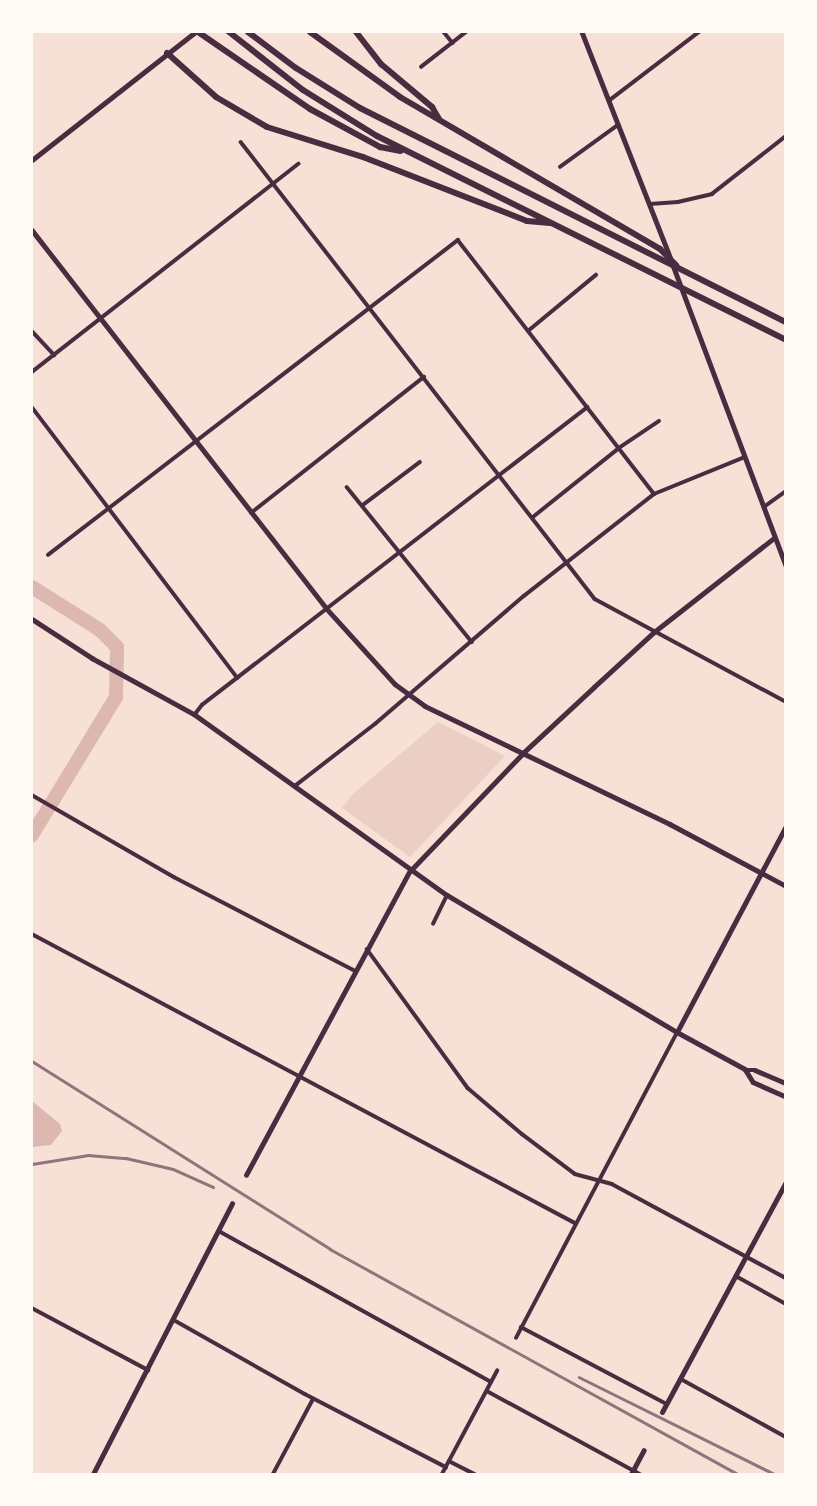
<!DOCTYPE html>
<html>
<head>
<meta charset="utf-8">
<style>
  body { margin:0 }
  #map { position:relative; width:817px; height:1506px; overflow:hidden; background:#f7e1d7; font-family:"Noto Serif",serif }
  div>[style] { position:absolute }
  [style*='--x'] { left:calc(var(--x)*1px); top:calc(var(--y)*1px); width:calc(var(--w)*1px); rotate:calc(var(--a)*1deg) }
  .green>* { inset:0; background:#ebcfc5 }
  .water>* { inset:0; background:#dcb8b0 }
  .river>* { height:14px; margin:-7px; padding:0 7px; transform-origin:7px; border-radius:7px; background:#dcb8b0 }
  .minor>* { height:3.5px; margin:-1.75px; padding:0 1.75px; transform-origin:1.75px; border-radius:1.75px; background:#4a2c40 }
  .tertiary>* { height:4.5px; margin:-2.25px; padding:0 2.25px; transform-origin:2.25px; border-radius:2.25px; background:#4a2c40 }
  .secondary>* { height:4.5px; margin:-2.25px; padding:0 2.25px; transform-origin:2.25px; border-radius:2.25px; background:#4a2c40 }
  .primary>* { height:5px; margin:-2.5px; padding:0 2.5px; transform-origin:2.5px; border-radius:2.5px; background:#4a2c40 }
  .motorway>* { height:6px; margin:-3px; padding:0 3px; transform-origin:3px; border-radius:3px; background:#4a2c40 }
  .rail>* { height:2.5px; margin:-1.25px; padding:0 1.25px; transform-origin:1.25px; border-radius:1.25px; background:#8f747c }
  span { translate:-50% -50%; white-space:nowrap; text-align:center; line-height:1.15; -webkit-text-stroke:5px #fffaf5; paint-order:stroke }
  .frame { position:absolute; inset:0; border:33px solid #fffaf5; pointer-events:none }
</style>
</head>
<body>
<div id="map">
  <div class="green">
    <i style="clip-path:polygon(438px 722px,505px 756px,410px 857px,342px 808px,353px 794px)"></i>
  </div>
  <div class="water">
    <i style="clip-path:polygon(32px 1101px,60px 1124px,62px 1131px,51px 1145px,32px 1147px)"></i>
  </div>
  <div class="river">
    <i style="--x:32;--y:587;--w:80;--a:32.3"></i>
    <i style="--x:100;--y:630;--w:24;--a:45"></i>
    <i style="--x:117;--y:647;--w:50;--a:91.1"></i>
    <i style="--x:116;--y:697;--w:162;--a:121.3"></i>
  </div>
  <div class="minor">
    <i style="--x:444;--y:32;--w:14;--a:51"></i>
    <i style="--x:421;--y:67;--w:57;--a:-37.9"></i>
    <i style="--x:610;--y:100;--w:112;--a:-37.4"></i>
    <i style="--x:241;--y:142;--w:578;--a:52.24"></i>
    <i style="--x:595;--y:599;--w:217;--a:28.3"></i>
    <i style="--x:560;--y:167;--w:72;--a:-35.9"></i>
    <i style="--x:650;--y:204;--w:28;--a:-4"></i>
    <i style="--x:678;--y:202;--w:35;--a:-13"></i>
    <i style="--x:712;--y:194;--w:94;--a:-38.1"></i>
    <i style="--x:32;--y:331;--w:33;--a:47"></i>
    <i style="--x:528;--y:331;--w:88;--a:-39.5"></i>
    <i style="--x:32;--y:372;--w:338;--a:-38"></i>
    <i style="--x:32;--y:407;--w:340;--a:52.8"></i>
    <i style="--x:347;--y:487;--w:199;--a:51.1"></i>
    <i style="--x:363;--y:505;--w:71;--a:-37"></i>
    <i style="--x:764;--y:507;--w:27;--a:-36"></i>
    <i style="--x:251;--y:513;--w:220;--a:-38.2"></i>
    <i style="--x:533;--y:517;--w:110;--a:-38.7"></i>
    <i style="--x:619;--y:448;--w:48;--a:-34"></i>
    <i style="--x:48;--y:555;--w:517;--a:-37.53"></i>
    <i style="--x:458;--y:240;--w:321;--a:52.3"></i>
    <i style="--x:195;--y:714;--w:11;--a:-52"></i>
    <i style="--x:202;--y:705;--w:487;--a:-37.7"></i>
    <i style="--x:295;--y:786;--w:101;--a:-37.8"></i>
    <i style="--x:375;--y:724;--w:196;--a:-40.7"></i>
    <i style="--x:524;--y:596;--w:165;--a:-38.1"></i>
    <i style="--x:654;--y:494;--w:98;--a:-22.1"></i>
    <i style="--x:32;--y:795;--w:164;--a:30"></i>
    <i style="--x:174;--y:877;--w:204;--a:27.4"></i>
    <i style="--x:433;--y:924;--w:32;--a:-64"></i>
    <i style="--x:32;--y:934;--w:615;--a:28.02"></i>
    <i style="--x:367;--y:949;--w:172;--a:54"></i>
    <i style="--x:468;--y:1088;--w:71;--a:40.4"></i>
    <i style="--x:522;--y:1134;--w:66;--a:37"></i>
    <i style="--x:575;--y:1174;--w:38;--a:15"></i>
    <i style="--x:612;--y:1184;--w:198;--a:28.4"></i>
    <i style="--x:219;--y:1231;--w:311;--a:29"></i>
    <i style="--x:736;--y:1276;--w:57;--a:29.2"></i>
    <i style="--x:32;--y:1308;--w:132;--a:28.1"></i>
    <i style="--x:174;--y:1320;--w:150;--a:29.5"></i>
    <i style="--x:305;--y:1394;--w:159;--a:27.4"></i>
    <i style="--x:521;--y:1327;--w:165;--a:27.8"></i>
    <i style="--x:516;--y:1338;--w:346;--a:-62.2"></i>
    <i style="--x:681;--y:1379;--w:120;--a:28.9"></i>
    <i style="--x:487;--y:1391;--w:174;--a:28.5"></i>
    <i style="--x:449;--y:1461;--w:29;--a:27"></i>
    <i style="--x:273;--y:1474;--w:85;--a:-61.9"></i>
    <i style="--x:442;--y:1474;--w:117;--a:-61.9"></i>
  </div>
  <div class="tertiary">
    <i style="--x:582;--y:32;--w:242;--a:68.6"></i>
    <i style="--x:32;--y:160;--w:207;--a:-38.1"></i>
    <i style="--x:32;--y:230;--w:480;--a:52.1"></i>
    <i style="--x:327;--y:609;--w:101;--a:47.8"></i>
    <i style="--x:395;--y:684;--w:37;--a:36"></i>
    <i style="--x:425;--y:706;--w:272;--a:25.7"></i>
    <i style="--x:670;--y:824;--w:132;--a:28.1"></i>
    <i style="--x:673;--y:265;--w:322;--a:69.4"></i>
    <i style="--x:677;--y:1032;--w:233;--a:-62.1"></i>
    <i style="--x:246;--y:1175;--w:345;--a:-61.7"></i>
    <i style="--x:410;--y:871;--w:163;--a:-46.2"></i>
    <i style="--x:523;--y:753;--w:97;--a:-42.9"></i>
    <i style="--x:594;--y:687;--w:81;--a:-42.5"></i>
    <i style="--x:654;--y:632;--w:152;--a:-38.1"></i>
    <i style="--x:93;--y:1474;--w:304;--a:-62.8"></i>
  </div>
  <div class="secondary">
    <i style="--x:32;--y:619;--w:72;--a:33"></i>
    <i style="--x:92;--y:658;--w:116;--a:28.8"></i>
    <i style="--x:194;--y:714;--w:311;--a:35.6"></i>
    <i style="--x:447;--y:895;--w:268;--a:30.8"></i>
    <i style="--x:677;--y:1032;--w:77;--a:28.6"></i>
    <i style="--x:745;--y:1069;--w:15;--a:58"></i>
    <i style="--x:753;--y:1082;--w:36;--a:24"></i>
    <i style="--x:747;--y:1070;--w:8;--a:0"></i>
    <i style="--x:755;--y:1070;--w:34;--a:23"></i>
  </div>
  <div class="primary">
    <i style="--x:662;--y:1412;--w:261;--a:-61.7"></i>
    <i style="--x:631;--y:1474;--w:27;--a:-62"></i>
  </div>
  <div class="motorway">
    <i style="--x:198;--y:32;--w:136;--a:34.5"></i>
    <i style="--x:310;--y:109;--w:80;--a:28.5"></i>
    <i style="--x:380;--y:147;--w:21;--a:11"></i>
    <i style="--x:229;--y:32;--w:94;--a:38.1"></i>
    <i style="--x:303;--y:90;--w:87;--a:31.9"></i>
    <i style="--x:377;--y:136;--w:457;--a:26.5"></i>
    <i style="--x:248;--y:32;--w:60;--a:36.9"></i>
    <i style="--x:296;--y:68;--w:75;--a:32"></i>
    <i style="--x:360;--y:108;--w:477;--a:26.7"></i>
    <i style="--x:310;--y:32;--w:111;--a:35.8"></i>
    <i style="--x:400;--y:97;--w:301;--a:30.3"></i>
    <i style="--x:660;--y:249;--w:23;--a:45"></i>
    <i style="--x:356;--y:32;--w:41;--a:52"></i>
    <i style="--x:381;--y:64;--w:67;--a:40.1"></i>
    <i style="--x:432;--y:107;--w:14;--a:60"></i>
    <i style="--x:167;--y:53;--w:66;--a:41.9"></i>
    <i style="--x:216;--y:97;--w:59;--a:30.5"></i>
    <i style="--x:267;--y:127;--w:101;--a:17.4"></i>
    <i style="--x:363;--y:157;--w:176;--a:21.3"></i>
    <i style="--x:527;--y:221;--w:23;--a:5"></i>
  </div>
  <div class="rail">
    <i style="--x:32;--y:1061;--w:352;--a:32.2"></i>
    <i style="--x:330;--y:1249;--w:466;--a:28.9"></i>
    <i style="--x:32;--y:1164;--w:57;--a:-9.1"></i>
    <i style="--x:88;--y:1155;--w:38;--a:5"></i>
    <i style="--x:126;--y:1158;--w:48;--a:13.2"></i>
    <i style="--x:173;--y:1169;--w:44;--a:24.2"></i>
    <i style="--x:579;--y:1377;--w:218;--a:26.4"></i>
  </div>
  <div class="frame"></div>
</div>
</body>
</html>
